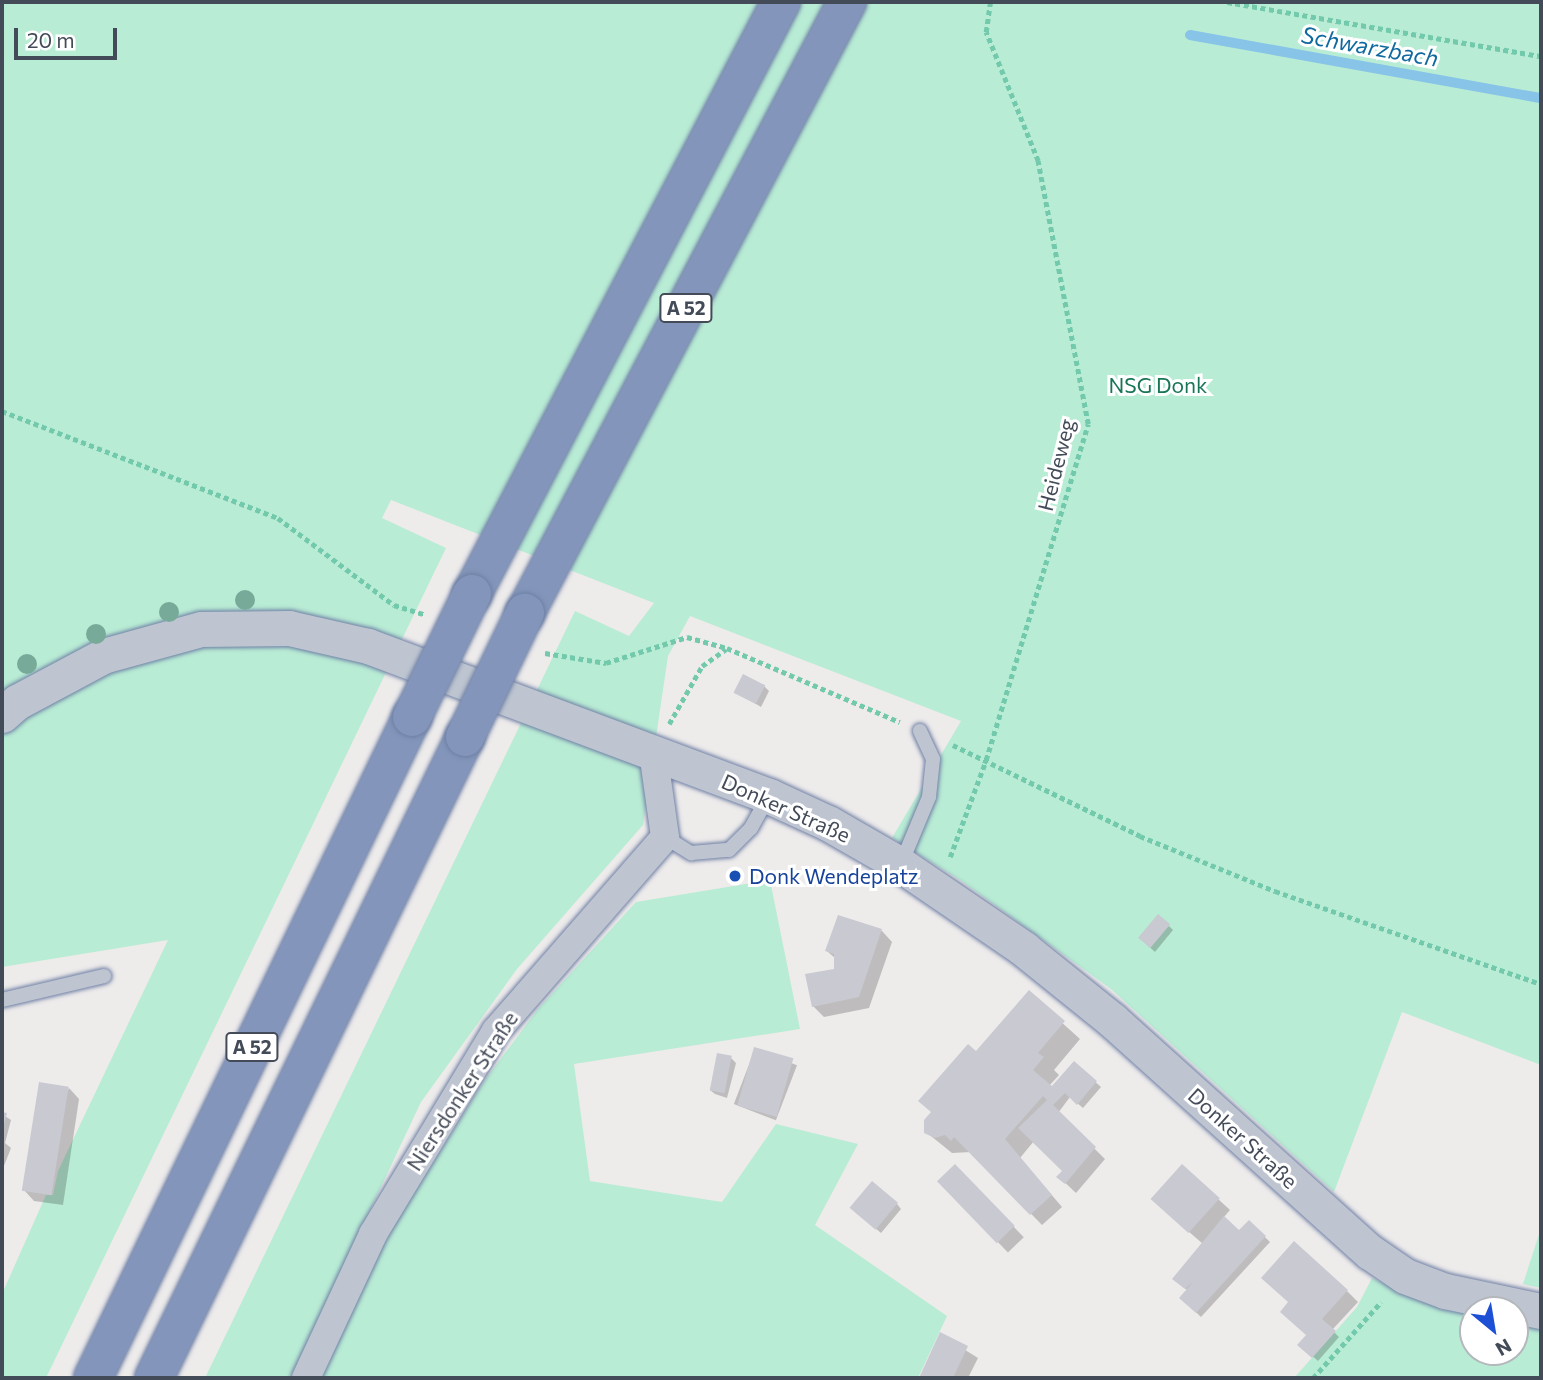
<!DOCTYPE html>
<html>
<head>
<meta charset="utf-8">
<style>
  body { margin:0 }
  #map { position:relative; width:1543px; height:1380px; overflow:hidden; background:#eeebeb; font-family:Commissioner,sans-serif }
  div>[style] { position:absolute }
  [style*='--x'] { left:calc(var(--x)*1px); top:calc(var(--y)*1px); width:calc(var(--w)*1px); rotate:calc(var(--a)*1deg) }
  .green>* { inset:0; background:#b9ecd5 }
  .shadow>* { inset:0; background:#0003; transform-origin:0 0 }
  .stream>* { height:10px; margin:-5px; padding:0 5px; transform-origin:5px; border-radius:5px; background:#87c4e8 }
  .building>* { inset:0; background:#c8c9d1; transform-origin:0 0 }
  .path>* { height:4.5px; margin-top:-2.25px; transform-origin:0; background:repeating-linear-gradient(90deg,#72c9ac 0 5px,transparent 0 8.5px) }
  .roads { filter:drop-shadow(0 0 2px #6f80a5) drop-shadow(0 0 2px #6f80a5) }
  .service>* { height:14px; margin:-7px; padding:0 7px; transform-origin:7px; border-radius:7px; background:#bec5d1 }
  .minor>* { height:28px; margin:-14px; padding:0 14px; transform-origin:14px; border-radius:14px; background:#bec5d1 }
  .tertiary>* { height:35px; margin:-17.5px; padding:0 17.5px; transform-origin:17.5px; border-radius:17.5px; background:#bec5d1 }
  .motorway>* { height:38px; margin:-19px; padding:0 19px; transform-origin:19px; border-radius:19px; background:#8395ba }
  .bridges { filter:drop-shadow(0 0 2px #6f80a5) drop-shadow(0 0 2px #6f80a5) }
  .motorway-bridge>* { height:38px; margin:-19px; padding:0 19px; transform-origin:19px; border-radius:19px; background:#8395ba }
  .trees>* { width:20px; height:20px; margin:-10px; border-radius:50%; background:#78aa99 }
  .dots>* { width:19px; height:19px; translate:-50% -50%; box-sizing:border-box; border:4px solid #fff; border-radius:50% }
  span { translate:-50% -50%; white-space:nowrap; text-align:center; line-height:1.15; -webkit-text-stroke:6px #fff; paint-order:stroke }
  .shield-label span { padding:2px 5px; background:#fff; border:2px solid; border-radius:5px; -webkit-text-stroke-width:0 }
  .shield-label { font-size:19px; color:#444b58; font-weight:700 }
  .park-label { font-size:21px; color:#187556 }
  .street-label { font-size:21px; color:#444b58 }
  .transit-label { font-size:21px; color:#164399 }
  .left { translate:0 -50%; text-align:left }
  .water-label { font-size:23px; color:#106a9f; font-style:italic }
  .frame { position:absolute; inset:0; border:4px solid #444b58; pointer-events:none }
  .north { position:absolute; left:1459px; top:1296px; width:70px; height:70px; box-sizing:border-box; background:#fff; border:2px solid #b4b7bc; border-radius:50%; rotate:150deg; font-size:19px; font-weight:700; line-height:28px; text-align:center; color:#444b58 }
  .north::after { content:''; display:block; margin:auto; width:24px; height:32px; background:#1d50d5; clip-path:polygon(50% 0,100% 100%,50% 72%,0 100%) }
  .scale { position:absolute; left:14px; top:28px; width:103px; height:32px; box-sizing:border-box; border:4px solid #444b58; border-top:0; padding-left:9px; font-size:21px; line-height:24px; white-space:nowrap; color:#444b58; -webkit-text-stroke:5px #fff; paint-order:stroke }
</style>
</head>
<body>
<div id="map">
  <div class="green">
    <i style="clip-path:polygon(2px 2px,1541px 2px,1541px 1065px,1402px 1012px,1334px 1192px,1111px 989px,960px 880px,892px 838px,961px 721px,690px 616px,668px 656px,643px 825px,517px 969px,421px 1102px,291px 1378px,205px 1378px,575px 611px,629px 636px,654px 603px,391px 500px,382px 518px,446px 548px,46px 1378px,2px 1378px,2px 1294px,46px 1195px,53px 1195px,58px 1171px,168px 940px,2px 967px)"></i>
    <i style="clip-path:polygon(770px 880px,800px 1029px,574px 1064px,590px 1181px,722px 1202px,776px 1124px,858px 1144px,815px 1225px,947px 1316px,918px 1378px,318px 1378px,371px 1262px,485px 1080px,538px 1009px,636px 902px)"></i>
    <i style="clip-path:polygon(1541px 1228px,1541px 1288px,1523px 1284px)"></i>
    <i style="clip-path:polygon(1372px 1278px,1429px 1303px,1473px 1313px,1473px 1352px,1515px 1352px,1515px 1322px,1541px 1327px,1541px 1378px,1294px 1378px,1357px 1307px)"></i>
  </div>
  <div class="shadow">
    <i style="clip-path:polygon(764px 686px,769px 691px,761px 707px,736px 692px)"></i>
    <i style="clip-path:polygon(839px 917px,882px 931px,892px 942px,869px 1008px,824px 1017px,813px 1006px,836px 971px,836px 959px,827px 951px)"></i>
    <i style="clip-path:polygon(1169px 926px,1173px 930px,1155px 952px,1145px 943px)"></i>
    <i style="clip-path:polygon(1029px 993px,1080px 1039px,1054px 1070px,1059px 1075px,1049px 1086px,1052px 1088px,1074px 1063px,1101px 1087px,1083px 1108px,1070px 1097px,1058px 1113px,1105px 1159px,1076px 1193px,1059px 1177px,1064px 1172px,1034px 1141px,1020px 1158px,1062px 1207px,1042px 1225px,971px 1152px,952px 1153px,926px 1132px,976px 1054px)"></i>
    <i style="left:755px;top:1049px;width:45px;height:59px;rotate:21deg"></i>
    <i style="clip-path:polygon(731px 1058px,736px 1063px,727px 1098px,715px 1094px,710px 1090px)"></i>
    <i style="clip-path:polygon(69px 1088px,79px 1099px,63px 1205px,34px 1201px,24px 1190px)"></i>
    <i style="clip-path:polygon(2px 1114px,11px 1120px,5px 1143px,11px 1148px,2px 1171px)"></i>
    <i style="left:955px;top:1166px;width:99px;height:22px;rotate:46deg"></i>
    <i style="clip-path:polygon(1182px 1166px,1230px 1210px,1223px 1218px,1239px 1232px,1249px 1222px,1270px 1242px,1201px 1317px,1181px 1298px,1188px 1291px,1175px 1279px,1203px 1244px,1164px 1210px)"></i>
    <i style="clip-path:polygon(897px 1204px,901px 1209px,881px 1233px,856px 1212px)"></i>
    <i style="clip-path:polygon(1347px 1291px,1358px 1302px,1332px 1330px,1339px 1337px,1318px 1361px,1300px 1345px,1308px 1336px,1293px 1322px)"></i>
    <i style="clip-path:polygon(941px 1335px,978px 1358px,968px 1378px,921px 1378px)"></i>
  </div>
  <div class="stream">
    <i style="--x:1190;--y:35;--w:357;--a:10.2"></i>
  </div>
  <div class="building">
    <i style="left:743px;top:674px;width:25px;height:21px;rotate:27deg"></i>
    <i style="left:1158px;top:914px;width:16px;height:31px;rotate:40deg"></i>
    <i style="clip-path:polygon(838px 915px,882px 929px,859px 997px,812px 1007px,805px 974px,834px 969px,834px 954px,825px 951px)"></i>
    <i style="clip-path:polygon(1029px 990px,1065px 1021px,1038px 1053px,1044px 1057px,1033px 1070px,1052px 1086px,1074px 1061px,1097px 1081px,1077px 1105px,1065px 1093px,1053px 1105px,1096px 1147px,1065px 1184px,1056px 1177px,1062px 1171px,1018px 1128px,1047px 1100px,1043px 1096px,1005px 1139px,1052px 1195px,1030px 1215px,954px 1137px,951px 1141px,945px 1135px,935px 1138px,924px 1133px,924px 1120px,931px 1112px,918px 1101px,968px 1044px,976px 1051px)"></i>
    <i style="left:754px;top:1047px;width:41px;height:61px;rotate:16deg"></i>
    <i style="left:717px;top:1053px;width:15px;height:38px;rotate:11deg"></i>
    <i style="left:39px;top:1082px;width:30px;height:110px;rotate:9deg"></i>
    <i style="clip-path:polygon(2px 1112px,7px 1113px,3px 1129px,2px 1129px)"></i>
    <i style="left:955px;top:1164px;width:86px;height:25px;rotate:46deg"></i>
    <i style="left:1182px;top:1164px;width:51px;height:47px;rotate:42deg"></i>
    <i style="left:872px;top:1181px;width:34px;height:35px;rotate:40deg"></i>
    <i style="clip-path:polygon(1224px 1216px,1239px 1230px,1249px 1220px,1266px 1236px,1196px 1313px,1179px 1298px,1193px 1282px,1185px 1289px,1172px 1279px)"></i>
    <i style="clip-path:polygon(1294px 1241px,1348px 1290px,1322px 1319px,1336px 1331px,1312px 1358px,1297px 1345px,1306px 1335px,1280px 1312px,1288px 1302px,1261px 1278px)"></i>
    <i style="clip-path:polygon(940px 1332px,968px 1346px,953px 1378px,919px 1378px)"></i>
  </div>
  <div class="path">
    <i style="--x:1227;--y:2;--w:319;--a:9.8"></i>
    <i style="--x:2;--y:411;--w:296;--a:21.2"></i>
    <i style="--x:278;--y:518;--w:145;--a:36.9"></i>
    <i style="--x:394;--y:605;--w:31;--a:17"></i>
    <i style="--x:545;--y:653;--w:62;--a:9.3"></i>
    <i style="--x:606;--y:663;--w:85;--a:-17.8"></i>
    <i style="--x:687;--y:637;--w:41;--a:15.4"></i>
    <i style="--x:727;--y:648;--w:188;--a:23.2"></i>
    <i style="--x:669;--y:724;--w:67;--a:-60.4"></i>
    <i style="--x:702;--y:666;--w:29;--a:-35"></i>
    <i style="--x:953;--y:745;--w:208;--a:25.9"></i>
    <i style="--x:1140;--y:836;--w:146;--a:22.2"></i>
    <i style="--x:1275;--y:891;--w:282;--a:19.3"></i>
    <i style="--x:950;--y:857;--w:103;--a:-69.6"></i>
    <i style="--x:986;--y:760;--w:351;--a:-73.1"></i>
    <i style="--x:1088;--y:424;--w:268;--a:-100.8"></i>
    <i style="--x:1038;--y:161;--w:139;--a:-112"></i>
    <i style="--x:986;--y:32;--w:30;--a:-82"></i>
    <i style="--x:1313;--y:1378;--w:102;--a:-48.2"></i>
  </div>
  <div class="roads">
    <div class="service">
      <i style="--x:665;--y:837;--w:31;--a:32"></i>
      <i style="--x:691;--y:853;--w:38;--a:-5"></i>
      <i style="--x:729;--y:850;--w:31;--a:-45"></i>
      <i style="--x:751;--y:828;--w:37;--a:-61"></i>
      <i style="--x:901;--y:864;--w:73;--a:-67.3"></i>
      <i style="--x:929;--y:797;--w:38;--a:-84"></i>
      <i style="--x:933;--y:759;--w:31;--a:-115"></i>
      <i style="--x:2;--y:1000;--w:105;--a:-13.2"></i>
    </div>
    <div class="minor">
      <i style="--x:306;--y:1378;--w:159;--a:-65"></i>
      <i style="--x:373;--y:1234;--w:237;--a:-58.8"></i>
      <i style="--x:496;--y:1031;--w:257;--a:-48.9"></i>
      <i style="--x:665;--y:837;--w:86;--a:-98"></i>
    </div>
    <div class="tertiary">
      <i style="--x:2;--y:715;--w:20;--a:-41"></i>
      <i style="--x:17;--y:702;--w:98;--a:-28.1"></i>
      <i style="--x:103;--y:656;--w:102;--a:-15.4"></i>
      <i style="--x:201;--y:629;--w:88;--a:-0.7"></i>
      <i style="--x:289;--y:628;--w:81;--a:12.8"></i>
      <i style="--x:368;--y:646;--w:428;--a:20.5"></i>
      <i style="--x:769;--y:796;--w:65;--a:24.6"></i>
      <i style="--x:828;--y:823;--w:84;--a:29.9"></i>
      <i style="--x:901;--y:865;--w:149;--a:34.3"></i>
      <i style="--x:1024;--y:949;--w:113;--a:38.9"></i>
      <i style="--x:1112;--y:1020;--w:347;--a:42"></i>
      <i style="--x:1370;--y:1252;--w:42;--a:34.4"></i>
      <i style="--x:1405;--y:1276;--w:43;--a:20.6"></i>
      <i style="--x:1445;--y:1291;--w:98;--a:11.8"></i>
    </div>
    <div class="motorway">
      <i style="--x:472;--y:594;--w:668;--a:-62.44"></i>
      <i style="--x:525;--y:613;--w:691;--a:-62.21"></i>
      <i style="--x:93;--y:1378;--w:734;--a:-64.24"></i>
      <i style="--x:154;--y:1378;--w:712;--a:-64.12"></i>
    </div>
  </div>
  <div class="bridges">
    <div class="motorway-bridge">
      <i style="--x:412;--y:717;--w:137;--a:-64"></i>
      <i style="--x:465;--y:737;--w:138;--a:-64.2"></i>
    </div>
  </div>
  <div class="trees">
    <i style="left:245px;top:600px"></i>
    <i style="left:169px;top:612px"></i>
    <i style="left:96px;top:634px"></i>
    <i style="left:27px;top:664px"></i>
  </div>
  <div class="dots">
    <i style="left:735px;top:876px;background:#1a4fb4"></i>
  </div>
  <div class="shield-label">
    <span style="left:686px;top:308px">A 52</span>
    <span style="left:252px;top:1047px">A 52</span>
  </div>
  <div class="park-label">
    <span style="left:1158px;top:385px">NSG Donk</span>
  </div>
  <div class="street-label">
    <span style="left:1056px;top:465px;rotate:-76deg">Heideweg</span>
    <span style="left:786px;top:808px;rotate:24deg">Donker Straße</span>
    <span style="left:462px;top:1091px;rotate:-57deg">Niersdonker Straße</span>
    <span style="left:1243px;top:1138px;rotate:42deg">Donker Straße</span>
  </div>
  <div class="transit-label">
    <span class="left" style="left:749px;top:876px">Donk Wendeplatz</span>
  </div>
  <div class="water-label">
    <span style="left:1370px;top:46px;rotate:10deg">Schwarzbach</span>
  </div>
  <div class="frame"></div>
  <div class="north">N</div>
  <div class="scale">20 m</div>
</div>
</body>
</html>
